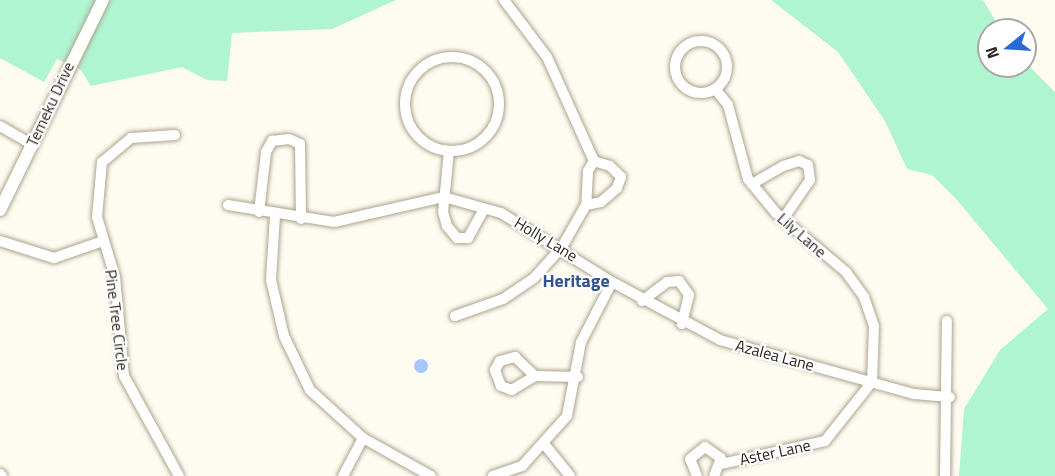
<!DOCTYPE html>
<html>
<head>
<meta charset="utf-8">
<style>
  body { margin:0 }
  #map { position:relative; width:1055px; height:476px; overflow:hidden; background:#fefbf1; font-family:"Titillium Web",sans-serif }
  div>[style] { position:absolute }
  [style*='--x'] { left:calc(var(--x)*1px); top:calc(var(--y)*1px); width:calc(var(--w)*1px); rotate:calc(var(--a)*1deg) }
  .green>* { inset:0; background:#aff5d1 }
  .water>* { inset:0; background:#a6c7fa }
  .round { border-radius:50% }
  .roads { filter:drop-shadow(0 0 2px #aca48e) drop-shadow(0 0 2px #aca48e) }
  .minor>* { height:10px; margin:-5px; padding:0 5px; transform-origin:5px; border-radius:5px; background:#fff }
  .minor>.ring { margin:-5px; padding:0; box-sizing:content-box; background:none; border:10px solid #fff; border-radius:50% }
  .tertiary>* { height:12px; margin:-6px; padding:0 6px; transform-origin:6px; border-radius:6px; background:#fff }
  span { translate:-50% -50%; white-space:nowrap; text-align:center; line-height:1.15; -webkit-text-stroke:4.5px #fff; paint-order:stroke }
  .street-label { font-size:16px; color:#2a261e }
  .neighbourhood-label { font-size:18px; color:#33538b; font-weight:700 }
  .north { position:absolute; left:977px; top:18px; width:60px; height:60px; box-sizing:border-box; background:#fff; border:2px solid #aaa8a5; border-radius:50%; rotate:252deg; font-size:16px; font-weight:700; line-height:24px; text-align:center; color:#2a261e }
  .north::after { content:''; display:block; margin:auto; width:21px; height:27px; background:#2968d5; clip-path:polygon(50% 0,100% 100%,50% 72%,0 100%) }
</style>
</head>
<body>
<div id="map">
  <div class="green">
    <i style="clip-path:polygon(0 0,396px 0,332px 29px,232px 33px,227px 81px,207px 80px,182px 67px,91px 86px,81px 70px,57px 59px,44px 82px,0 58px)"></i>
    <i style="clip-path:polygon(771px 0,983px 0,1001px 30px,989px 30px,989px 66px,1025px 62px,1055px 92px,1055px 476px,959px 476px,964px 409px,1000px 350px,1048px 309px,956px 199px,932px 175px,907px 169px,885px 121px,838px 52px)"></i>
  </div>
  <div class="water">
    <i class="round" style="left:414px;top:359px;width:14px;height:14px"></i>
  </div>
  <div class="roads">
    <div class="minor">
      <i style="--x:504;--y:0;--w:71;--a:53"></i>
      <i style="--x:547;--y:57;--w:114;--a:65.7"></i>
      <i class="ring" style="left:675px;top:41px;width:42px;height:42px"></i>
      <i class="ring" style="left:405px;top:57px;width:84px;height:84px"></i>
      <i style="--x:716;--y:90;--w:19;--a:51"></i>
      <i style="--x:728;--y:105;--w:77;--a:74.9"></i>
      <i style="--x:748;--y:179;--w:44;--a:50.5"></i>
      <i style="--x:776;--y:213;--w:92;--a:40.1"></i>
      <i style="--x:846;--y:272;--w:31;--a:54"></i>
      <i style="--x:864;--y:297;--w:31;--a:71"></i>
      <i style="--x:874;--y:326;--w:56;--a:92"></i>
      <i style="--x:872;--y:382;--w:75;--a:128.5"></i>
      <i style="--x:825;--y:441;--w:107;--a:167.5"></i>
      <i style="--x:0;--y:126;--w:36;--a:30"></i>
      <i style="--x:175;--y:135;--w:44;--a:176.1"></i>
      <i style="--x:131;--y:138;--w:38;--a:140"></i>
      <i style="--x:102;--y:162;--w:55;--a:95.2"></i>
      <i style="--x:97;--y:217;--w:63;--a:73.3"></i>
      <i style="--x:115;--y:277;--w:99;--a:84.8"></i>
      <i style="--x:124;--y:376;--w:114;--a:61.2"></i>
      <i style="--x:449;--y:151;--w:61;--a:95.6"></i>
      <i style="--x:443;--y:212;--w:15;--a:74"></i>
      <i style="--x:447;--y:226;--w:16;--a:50"></i>
      <i style="--x:457;--y:238;--w:11;--a:0"></i>
      <i style="--x:468;--y:238;--w:31;--a:-61"></i>
      <i style="--x:752;--y:184;--w:36;--a:-30"></i>
      <i style="--x:783;--y:166;--w:17;--a:-17"></i>
      <i style="--x:799;--y:161;--w:10;--a:24"></i>
      <i style="--x:808;--y:165;--w:15;--a:82"></i>
      <i style="--x:810;--y:180;--w:47;--a:124.7"></i>
      <i style="--x:228;--y:205;--w:107;--a:9.1"></i>
      <i style="--x:334;--y:222;--w:113;--a:-12.8"></i>
      <i style="--x:444;--y:197;--w:59;--a:15.7"></i>
      <i style="--x:501;--y:213;--w:131;--a:31.9"></i>
      <i style="--x:612;--y:282;--w:68;--a:117.3"></i>
      <i style="--x:581;--y:342;--w:75;--a:100.7"></i>
      <i style="--x:567;--y:416;--w:67;--a:132"></i>
      <i style="--x:522;--y:466;--w:31;--a:161"></i>
      <i style="--x:259;--y:212;--w:60;--a:-83.3"></i>
      <i style="--x:266;--y:152;--w:13;--a:-61"></i>
      <i style="--x:272;--y:141;--w:17;--a:-7"></i>
      <i style="--x:289;--y:139;--w:12;--a:24"></i>
      <i style="--x:300;--y:144;--w:75;--a:89.2"></i>
      <i style="--x:275;--y:216;--w:64;--a:93.6"></i>
      <i style="--x:271;--y:280;--w:57;--a:76.9"></i>
      <i style="--x:284;--y:336;--w:60;--a:64.3"></i>
      <i style="--x:310;--y:390;--w:72;--a:42.2"></i>
      <i style="--x:363;--y:438;--w:78;--a:29.2"></i>
      <i style="--x:0;--y:241;--w:57;--a:17.5"></i>
      <i style="--x:54;--y:258;--w:52;--a:-19.1"></i>
      <i style="--x:612;--y:282;--w:123;--a:28.2"></i>
      <i style="--x:720;--y:340;--w:201;--a:15.6"></i>
      <i style="--x:914;--y:394;--w:36;--a:5"></i>
      <i style="--x:642;--y:301;--w:31;--a:-37"></i>
      <i style="--x:667;--y:282;--w:12;--a:-5"></i>
      <i style="--x:679;--y:281;--w:17;--a:54"></i>
      <i style="--x:689;--y:295;--w:30;--a:104"></i>
      <i style="--x:455;--y:316;--w:51;--a:-19.5"></i>
      <i style="--x:503;--y:299;--w:37;--a:-34"></i>
      <i style="--x:534;--y:278;--w:42;--a:-47.9"></i>
      <i style="--x:562;--y:247;--w:48;--a:-60.3"></i>
      <i style="--x:586;--y:205;--w:15;--a:-11"></i>
      <i style="--x:601;--y:202;--w:21;--a:-41"></i>
      <i style="--x:617;--y:188;--w:12;--a:-70"></i>
      <i style="--x:621;--y:177;--w:16;--a:-135"></i>
      <i style="--x:610;--y:166;--w:17;--a:-163"></i>
      <i style="--x:594;--y:161;--w:12;--a:121"></i>
      <i style="--x:588;--y:171;--w:34;--a:93"></i>
      <i style="--x:515;--y:357;--w:28;--a:44"></i>
      <i style="--x:535;--y:376;--w:27;--a:149"></i>
      <i style="--x:512;--y:390;--w:12;--a:-160"></i>
      <i style="--x:501;--y:386;--w:17;--a:-111"></i>
      <i style="--x:495;--y:370;--w:10;--a:-61"></i>
      <i style="--x:500;--y:361;--w:16;--a:-15"></i>
      <i style="--x:535;--y:376;--w:43;--a:1.3"></i>
      <i style="--x:545;--y:445;--w:40;--a:51"></i>
      <i style="--x:0;--y:474;--w:3;--a:45"></i>
      <i style="--x:343;--y:476;--w:43;--a:-62.2"></i>
      <i style="--x:697;--y:476;--w:18;--a:-112"></i>
      <i style="--x:690;--y:459;--w:19;--a:-39"></i>
      <i style="--x:705;--y:447;--w:19;--a:35"></i>
      <i style="--x:721;--y:458;--w:19;--a:111"></i>
      <i style="--x:945;--y:476;--w:155;--a:-89.3"></i>
    </div>
    <div class="tertiary">
      <i style="--x:0;--y:210;--w:234;--a:-63.9"></i>
    </div>
  </div>
  <div class="street-label">
    <span style="left:50px;top:104px;rotate:-65deg">Temeku Drive</span>
    <span style="left:802px;top:235px;rotate:41deg">Lily Lane</span>
    <span style="left:546px;top:239px;rotate:31deg">Holly Lane</span>
    <span style="left:117px;top:320px;rotate:83deg">Pine Tree Circle</span>
    <span style="left:775px;top:355px;rotate:15deg">Azalea Lane</span>
    <span style="left:775px;top:452px;rotate:-12deg">Aster Lane</span>
  </div>
  <div class="neighbourhood-label">
    <span style="left:576px;top:281px">Heritage</span>
  </div>
  <div class="north">N</div>
</div>
</body>
</html>
